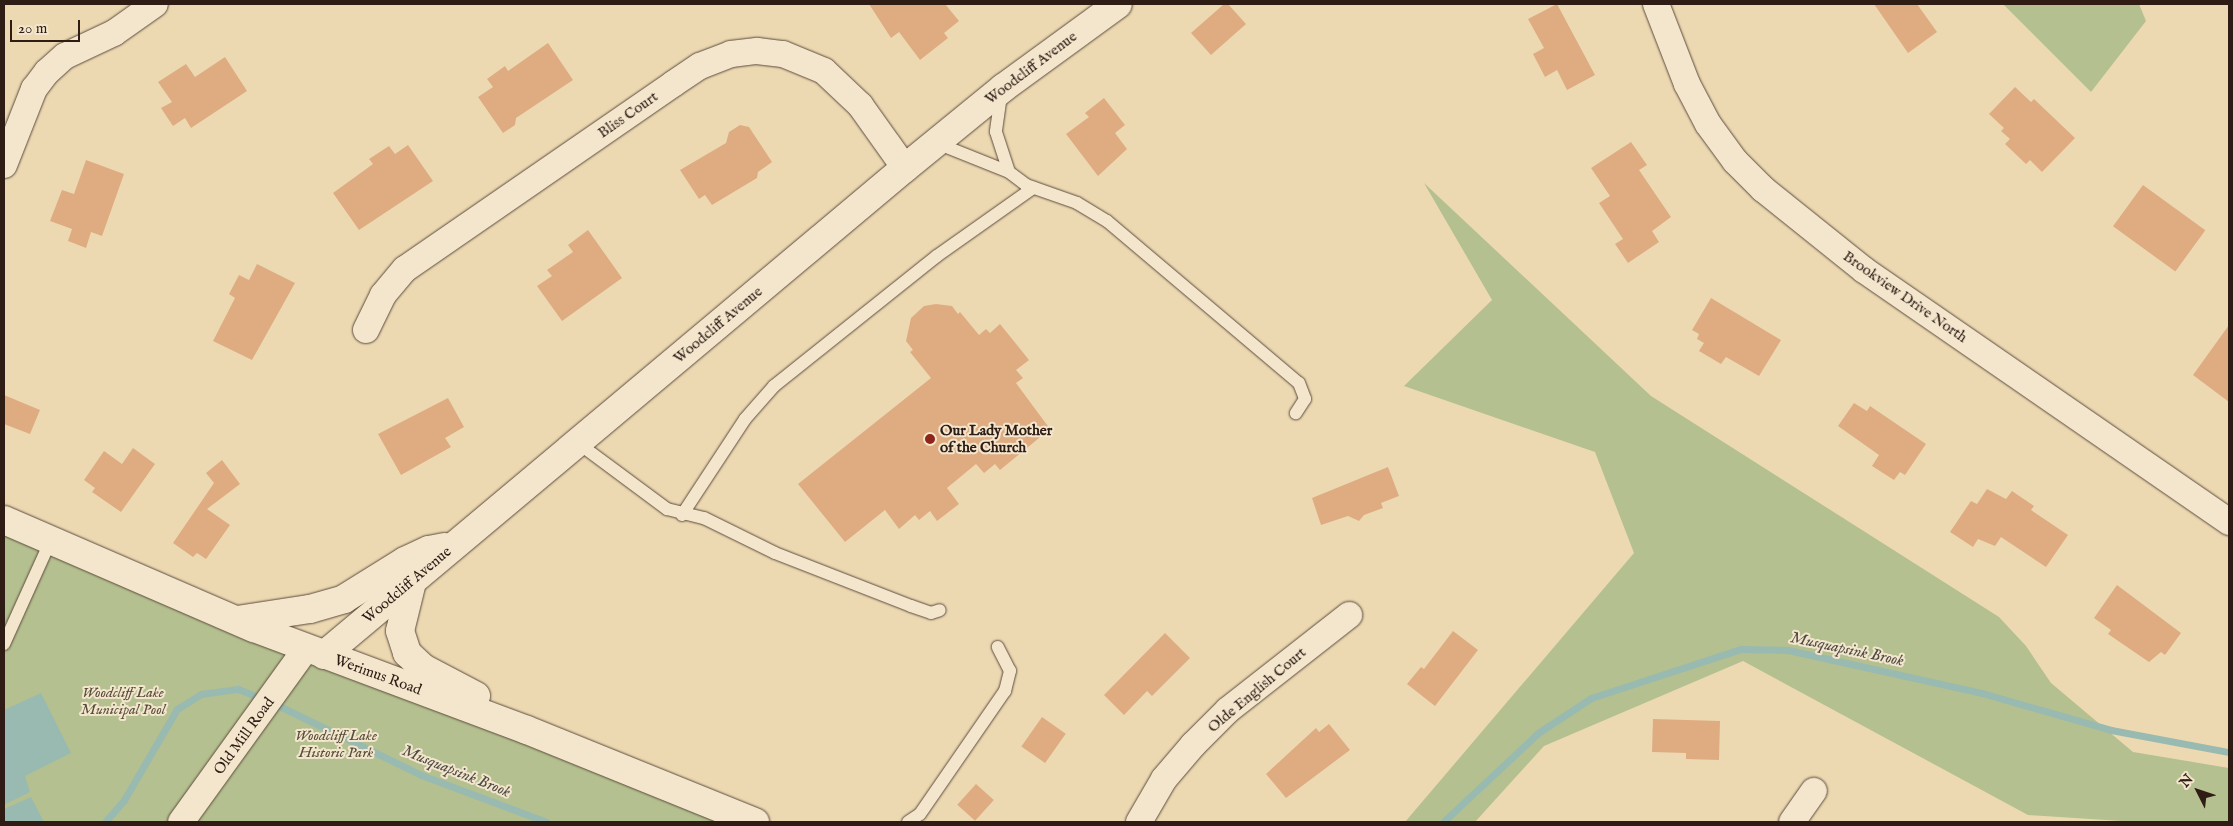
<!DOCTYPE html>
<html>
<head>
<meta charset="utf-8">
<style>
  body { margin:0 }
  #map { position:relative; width:2233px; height:826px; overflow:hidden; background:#ecd9b2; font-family:"IM FELL English",serif }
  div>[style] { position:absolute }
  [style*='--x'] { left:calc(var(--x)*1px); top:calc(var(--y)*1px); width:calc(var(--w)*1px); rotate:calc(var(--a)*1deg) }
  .green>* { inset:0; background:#b4c08f }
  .water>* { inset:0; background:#99bab0 }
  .stream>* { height:7px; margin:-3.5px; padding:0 3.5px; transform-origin:3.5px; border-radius:3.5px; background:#99bab0 }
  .building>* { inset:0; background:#dfac81; transform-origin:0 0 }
  .roads { filter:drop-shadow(0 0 1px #5e4b3c) drop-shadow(0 0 1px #5e4b3c) }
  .lane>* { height:12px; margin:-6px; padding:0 6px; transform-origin:6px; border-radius:6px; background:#f3e6cd }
  .street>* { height:26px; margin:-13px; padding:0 13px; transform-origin:13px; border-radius:13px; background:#f3e6cd }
  .secondary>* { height:28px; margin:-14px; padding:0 14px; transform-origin:14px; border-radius:14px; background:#f3e6cd }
  .dots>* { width:14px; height:14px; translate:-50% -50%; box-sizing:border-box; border:2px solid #f3e6cd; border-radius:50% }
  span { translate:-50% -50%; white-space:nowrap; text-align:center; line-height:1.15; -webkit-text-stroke:4px #f3e6cd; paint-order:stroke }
  .street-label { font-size:15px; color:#2e1c15 }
  .poi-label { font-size:15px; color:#2e1c15; font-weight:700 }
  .left { translate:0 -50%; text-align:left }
  .park-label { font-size:15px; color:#564d3a; font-style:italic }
  .water-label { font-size:16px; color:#4e4b44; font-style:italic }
  .frame { position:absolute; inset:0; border:5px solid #2e1c15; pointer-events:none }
  .north { position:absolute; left:2173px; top:766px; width:50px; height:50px; -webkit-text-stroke:4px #f3e6cd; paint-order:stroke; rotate:311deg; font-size:14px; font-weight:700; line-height:20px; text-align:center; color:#2e1c15 }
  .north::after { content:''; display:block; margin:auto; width:18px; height:22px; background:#2e1c15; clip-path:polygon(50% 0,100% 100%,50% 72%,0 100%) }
  .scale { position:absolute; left:10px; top:20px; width:70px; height:22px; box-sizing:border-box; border:2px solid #2e1c15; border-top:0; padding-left:6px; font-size:15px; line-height:18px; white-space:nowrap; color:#2e1c15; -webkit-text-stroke:4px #f3e6cd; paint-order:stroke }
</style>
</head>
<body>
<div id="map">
  <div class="green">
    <i style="clip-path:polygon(2003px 4px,2139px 4px,2146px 21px,2091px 92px)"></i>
    <i style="clip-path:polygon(1424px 183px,1651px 396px,1999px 617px,2026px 646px,2051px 683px,2133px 752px,2229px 768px,2229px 822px,2137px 822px,2028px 815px,1743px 661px,1544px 746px,1475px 822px,1405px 822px,1634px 553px,1595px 452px,1404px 386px,1492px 300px)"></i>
    <i style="clip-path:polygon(4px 520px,755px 822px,4px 822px)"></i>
  </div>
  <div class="water">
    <i style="clip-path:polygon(41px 693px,71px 753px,25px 776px,30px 792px,4px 805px,4px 710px)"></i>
    <i style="clip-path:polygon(31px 797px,44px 822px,4px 822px,4px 809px)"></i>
  </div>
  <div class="stream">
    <i style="--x:273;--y:703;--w:165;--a:25.9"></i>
    <i style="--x:421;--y:775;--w:134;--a:20.5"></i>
    <i style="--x:105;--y:822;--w:29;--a:-49"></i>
    <i style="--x:124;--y:800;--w:105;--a:-59.8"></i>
    <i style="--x:177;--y:709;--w:28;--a:-32"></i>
    <i style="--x:201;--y:694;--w:37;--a:-8"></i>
    <i style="--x:238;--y:689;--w:27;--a:22"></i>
    <i style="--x:1443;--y:822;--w:130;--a:-43.1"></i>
    <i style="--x:1538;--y:733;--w:64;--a:-33.4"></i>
    <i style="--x:1591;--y:698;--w:158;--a:-18.1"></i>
    <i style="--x:1741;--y:649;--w:47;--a:1.2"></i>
    <i style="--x:1788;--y:650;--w:199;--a:12.5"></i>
    <i style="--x:1982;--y:693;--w:134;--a:16"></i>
    <i style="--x:2111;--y:730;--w:120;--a:10.6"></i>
  </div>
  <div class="building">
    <i style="clip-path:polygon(869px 4px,945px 4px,959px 21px,944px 33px,948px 38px,920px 60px,899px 32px,891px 38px)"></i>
    <i style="clip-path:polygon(1224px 4px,1228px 4px,1246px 24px,1211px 55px,1191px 33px)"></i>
    <i style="clip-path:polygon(1557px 4px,1595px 75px,1567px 90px,1557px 70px,1545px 77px,1533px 54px,1544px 48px,1528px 19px)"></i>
    <i style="clip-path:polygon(1874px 4px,1917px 4px,1937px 32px,1908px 53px)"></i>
    <i style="clip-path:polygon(548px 43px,573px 80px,516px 118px,515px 125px,503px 133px,478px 97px,493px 87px,487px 79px,505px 66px,508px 71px)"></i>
    <i style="clip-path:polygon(225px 57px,247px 91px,191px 128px,185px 118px,173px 126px,161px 108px,172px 102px,158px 82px,186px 64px,195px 77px)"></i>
    <i style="clip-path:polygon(2015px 87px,2031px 102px,2034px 99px,2075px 138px,2042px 172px,2030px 160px,2026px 164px,2005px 144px,2010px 139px,2001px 131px,2004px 128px,1989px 114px)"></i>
    <i style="clip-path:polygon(1104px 98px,1125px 125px,1115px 133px,1127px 149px,1098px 176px,1066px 134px,1089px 117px,1085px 113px)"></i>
    <i style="clip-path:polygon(740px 125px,749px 127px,772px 162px,758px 172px,757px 178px,712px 205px,705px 195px,699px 199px,680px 170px,726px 143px,729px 132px)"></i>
    <i style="clip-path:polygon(1631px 142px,1647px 165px,1639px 170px,1671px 217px,1652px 231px,1659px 242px,1628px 263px,1615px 244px,1623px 239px,1599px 203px,1610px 196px,1591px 168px)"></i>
    <i style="clip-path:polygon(408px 145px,433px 181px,359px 230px,333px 193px,373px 164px,369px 159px,389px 146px,395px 154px)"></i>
    <i style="clip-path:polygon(86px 160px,124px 174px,102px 236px,91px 232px,86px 248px,68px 241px,72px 229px,50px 221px,62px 190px,74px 194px)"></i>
    <i style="left:2143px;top:185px;width:77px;height:51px;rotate:36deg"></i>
    <i style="clip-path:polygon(588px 230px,622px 278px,562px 321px,537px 286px,552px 276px,547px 270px,573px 252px,568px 245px)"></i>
    <i style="clip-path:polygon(257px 264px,295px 283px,252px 360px,213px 341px,235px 298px,229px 294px,239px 275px,249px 280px)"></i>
    <i style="clip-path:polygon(1711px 298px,1781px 340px,1759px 376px,1726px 357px,1721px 364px,1699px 351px,1704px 343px,1697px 339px,1699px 334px,1692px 330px)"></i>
    <i style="clip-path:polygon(936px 304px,952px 306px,958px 314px,960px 312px,979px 335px,986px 329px,990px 333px,1000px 324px,1029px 360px,1016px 370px,1023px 378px,1016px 383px,1050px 429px,1000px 470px,995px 464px,984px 473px,976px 464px,947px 488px,959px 504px,937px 521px,930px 511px,919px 520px,915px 515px,899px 529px,885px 510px,845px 542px,798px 484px,931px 378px,910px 352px,913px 350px,906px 341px,911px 318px,924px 306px)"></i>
    <i style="clip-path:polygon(2229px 325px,2229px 402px,2193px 375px)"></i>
    <i style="clip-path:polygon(4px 395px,40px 410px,30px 434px,4px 424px)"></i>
    <i style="clip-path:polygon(448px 398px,464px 427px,445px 438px,451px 447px,401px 475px,378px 434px)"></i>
    <i style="clip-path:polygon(1854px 403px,1867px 411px,1870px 406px,1926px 444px,1905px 475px,1900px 472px,1894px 480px,1872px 466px,1879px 455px,1838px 426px)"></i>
    <i style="clip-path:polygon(133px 448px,155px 464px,121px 512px,92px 492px,95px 488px,84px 480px,104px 451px,122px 464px)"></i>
    <i style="clip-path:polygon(222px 460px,240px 484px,207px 509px,230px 525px,206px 559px,197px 553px,193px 557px,173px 543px,214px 483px,206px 473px)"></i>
    <i style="clip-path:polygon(1388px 467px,1399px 496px,1381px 503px,1383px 508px,1364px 515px,1359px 521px,1348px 516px,1321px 525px,1312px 498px)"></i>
    <i style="clip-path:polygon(1987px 489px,2006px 499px,2012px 491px,2034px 506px,2031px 510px,2068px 535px,2046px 567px,2001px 537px,1995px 546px,1978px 539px,1973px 547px,1950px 532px,1971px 501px,1977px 504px)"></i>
    <i style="clip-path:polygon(2117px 585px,2181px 633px,2165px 655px,2161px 652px,2149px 662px,2108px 634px,2111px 630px,2094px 618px)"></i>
    <i style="clip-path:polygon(1453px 631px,1478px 650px,1435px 706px,1407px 684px,1421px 667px,1424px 669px)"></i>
    <i style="clip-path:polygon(1165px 633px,1190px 658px,1152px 696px,1147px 691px,1124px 715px,1104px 695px)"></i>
    <i style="left:1042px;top:717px;width:29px;height:36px;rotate:35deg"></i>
    <i style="clip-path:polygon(1653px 719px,1720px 721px,1719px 760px,1686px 759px,1686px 753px,1652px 752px)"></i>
    <i style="clip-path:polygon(1329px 724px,1350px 750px,1286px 798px,1266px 774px,1316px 728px,1319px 732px)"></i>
    <i style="left:976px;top:784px;width:24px;height:28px;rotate:42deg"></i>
  </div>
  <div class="roads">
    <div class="lane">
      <i style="--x:1001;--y:95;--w:37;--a:98"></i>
      <i style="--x:996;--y:132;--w:42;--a:72"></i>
      <i style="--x:936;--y:146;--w:8;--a:0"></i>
      <i style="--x:944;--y:146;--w:70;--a:21.8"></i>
      <i style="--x:1009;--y:172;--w:21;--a:37"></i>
      <i style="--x:1026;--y:185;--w:54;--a:19.4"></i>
      <i style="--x:1077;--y:203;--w:35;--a:31"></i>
      <i style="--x:1107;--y:221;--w:251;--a:40.2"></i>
      <i style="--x:1299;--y:383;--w:17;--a:69"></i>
      <i style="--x:1305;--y:399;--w:17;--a:123"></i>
      <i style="--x:578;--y:443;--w:111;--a:36.6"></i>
      <i style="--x:667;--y:509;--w:38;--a:14"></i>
      <i style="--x:704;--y:518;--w:79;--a:26.2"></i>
      <i style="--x:775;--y:553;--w:146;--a:21.3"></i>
      <i style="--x:911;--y:606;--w:21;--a:19"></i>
      <i style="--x:931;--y:613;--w:9;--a:-18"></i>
      <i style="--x:682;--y:515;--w:115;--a:-56.7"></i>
      <i style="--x:745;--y:419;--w:44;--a:-48.7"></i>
      <i style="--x:774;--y:386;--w:208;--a:-38.6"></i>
      <i style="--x:937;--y:256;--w:118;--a:-35.3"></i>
      <i style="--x:4;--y:644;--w:114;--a:-65.7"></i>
      <i style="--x:908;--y:822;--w:14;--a:-34"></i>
      <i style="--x:920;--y:814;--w:150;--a:-55.4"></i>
      <i style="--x:1005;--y:691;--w:21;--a:-76"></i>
      <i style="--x:1010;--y:671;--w:27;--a:-117"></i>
    </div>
    <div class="street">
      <i style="--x:1656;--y:4;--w:86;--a:68.8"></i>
      <i style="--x:1687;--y:84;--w:45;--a:62.3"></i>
      <i style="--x:1708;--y:124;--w:46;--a:53.9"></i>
      <i style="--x:1735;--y:161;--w:40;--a:45"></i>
      <i style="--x:1763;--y:189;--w:129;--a:38.7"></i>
      <i style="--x:1864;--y:270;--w:444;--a:34.6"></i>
      <i style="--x:4;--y:165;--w:82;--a:-68.5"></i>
      <i style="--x:34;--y:89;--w:21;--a:-53"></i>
      <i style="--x:47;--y:72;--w:24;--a:-42"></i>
      <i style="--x:65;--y:56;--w:54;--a:-25.1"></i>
      <i style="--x:114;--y:33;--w:50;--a:-35.3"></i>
      <i style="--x:366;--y:330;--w:39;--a:-64"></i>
      <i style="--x:383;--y:295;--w:34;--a:-50"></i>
      <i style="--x:405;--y:269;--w:326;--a:-34.6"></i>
      <i style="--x:673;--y:84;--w:32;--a:-34"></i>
      <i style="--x:700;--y:66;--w:33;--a:-21"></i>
      <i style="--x:731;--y:54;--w:26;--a:-7"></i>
      <i style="--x:757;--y:51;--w:26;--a:7"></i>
      <i style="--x:783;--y:54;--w:44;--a:22.5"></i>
      <i style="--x:824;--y:71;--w:50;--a:43.4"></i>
      <i style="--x:860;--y:105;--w:77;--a:54.5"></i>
      <i style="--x:181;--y:822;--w:213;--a:-54.2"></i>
      <i style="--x:1139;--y:822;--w:50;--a:-59.8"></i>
      <i style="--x:1164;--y:779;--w:45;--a:-49.5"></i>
      <i style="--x:1193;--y:745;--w:49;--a:-45"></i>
      <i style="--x:1228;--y:710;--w:154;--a:-38.1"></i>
      <i style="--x:1792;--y:822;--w:38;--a:-55"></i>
    </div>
    <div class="secondary">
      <i style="--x:4;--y:520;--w:272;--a:23.4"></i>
      <i style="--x:254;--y:628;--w:291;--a:20.5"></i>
      <i style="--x:527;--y:730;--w:246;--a:22"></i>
      <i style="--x:412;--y:582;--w:50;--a:103.8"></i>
      <i style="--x:400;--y:631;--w:23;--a:72"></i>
      <i style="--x:407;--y:653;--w:22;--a:43"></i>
      <i style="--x:423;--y:668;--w:60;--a:27.8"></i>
      <i style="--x:237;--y:620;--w:74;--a:-8.6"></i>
      <i style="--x:310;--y:609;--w:35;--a:-16"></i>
      <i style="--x:344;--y:599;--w:72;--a:-31.9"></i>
      <i style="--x:405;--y:561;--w:26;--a:-25"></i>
      <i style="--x:429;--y:550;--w:16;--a:-11"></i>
      <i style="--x:324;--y:655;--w:758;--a:-39.97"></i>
      <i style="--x:905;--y:168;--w:127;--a:-39.2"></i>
      <i style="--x:1003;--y:88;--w:142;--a:-36.1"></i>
    </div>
  </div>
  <div class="dots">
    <i style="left:930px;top:439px;background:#8f2418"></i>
  </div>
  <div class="street-label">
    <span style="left:1031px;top:68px;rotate:-37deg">Woodcliff Avenue</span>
    <span style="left:628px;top:115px;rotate:-35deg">Bliss Court</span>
    <span style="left:1905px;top:297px;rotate:35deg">Brookview Drive North</span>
    <span style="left:718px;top:325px;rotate:-40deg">Woodcliff Avenue</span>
    <span style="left:407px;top:585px;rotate:-40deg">Woodcliff Avenue</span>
    <span style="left:378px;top:675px;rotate:20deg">Werimus Road</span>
    <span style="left:1257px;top:690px;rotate:-40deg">Olde English Court</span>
    <span style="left:244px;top:736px;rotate:-54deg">Old Mill Road</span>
  </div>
  <div class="poi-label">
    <span class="left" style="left:940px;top:439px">Our Lady Mother<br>of the Church</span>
  </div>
  <div class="park-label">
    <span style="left:123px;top:701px">Woodcliff Lake<br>Municipal Pool</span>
    <span style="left:336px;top:744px">Woodcliff Lake<br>Historic Park</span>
  </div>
  <div class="water-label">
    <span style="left:1847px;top:650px;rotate:12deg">Musquapsink Brook</span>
    <span style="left:456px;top:772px;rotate:22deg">Musquapsink Brook</span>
  </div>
  <div class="frame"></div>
  <div class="north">N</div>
  <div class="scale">20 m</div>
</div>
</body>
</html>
